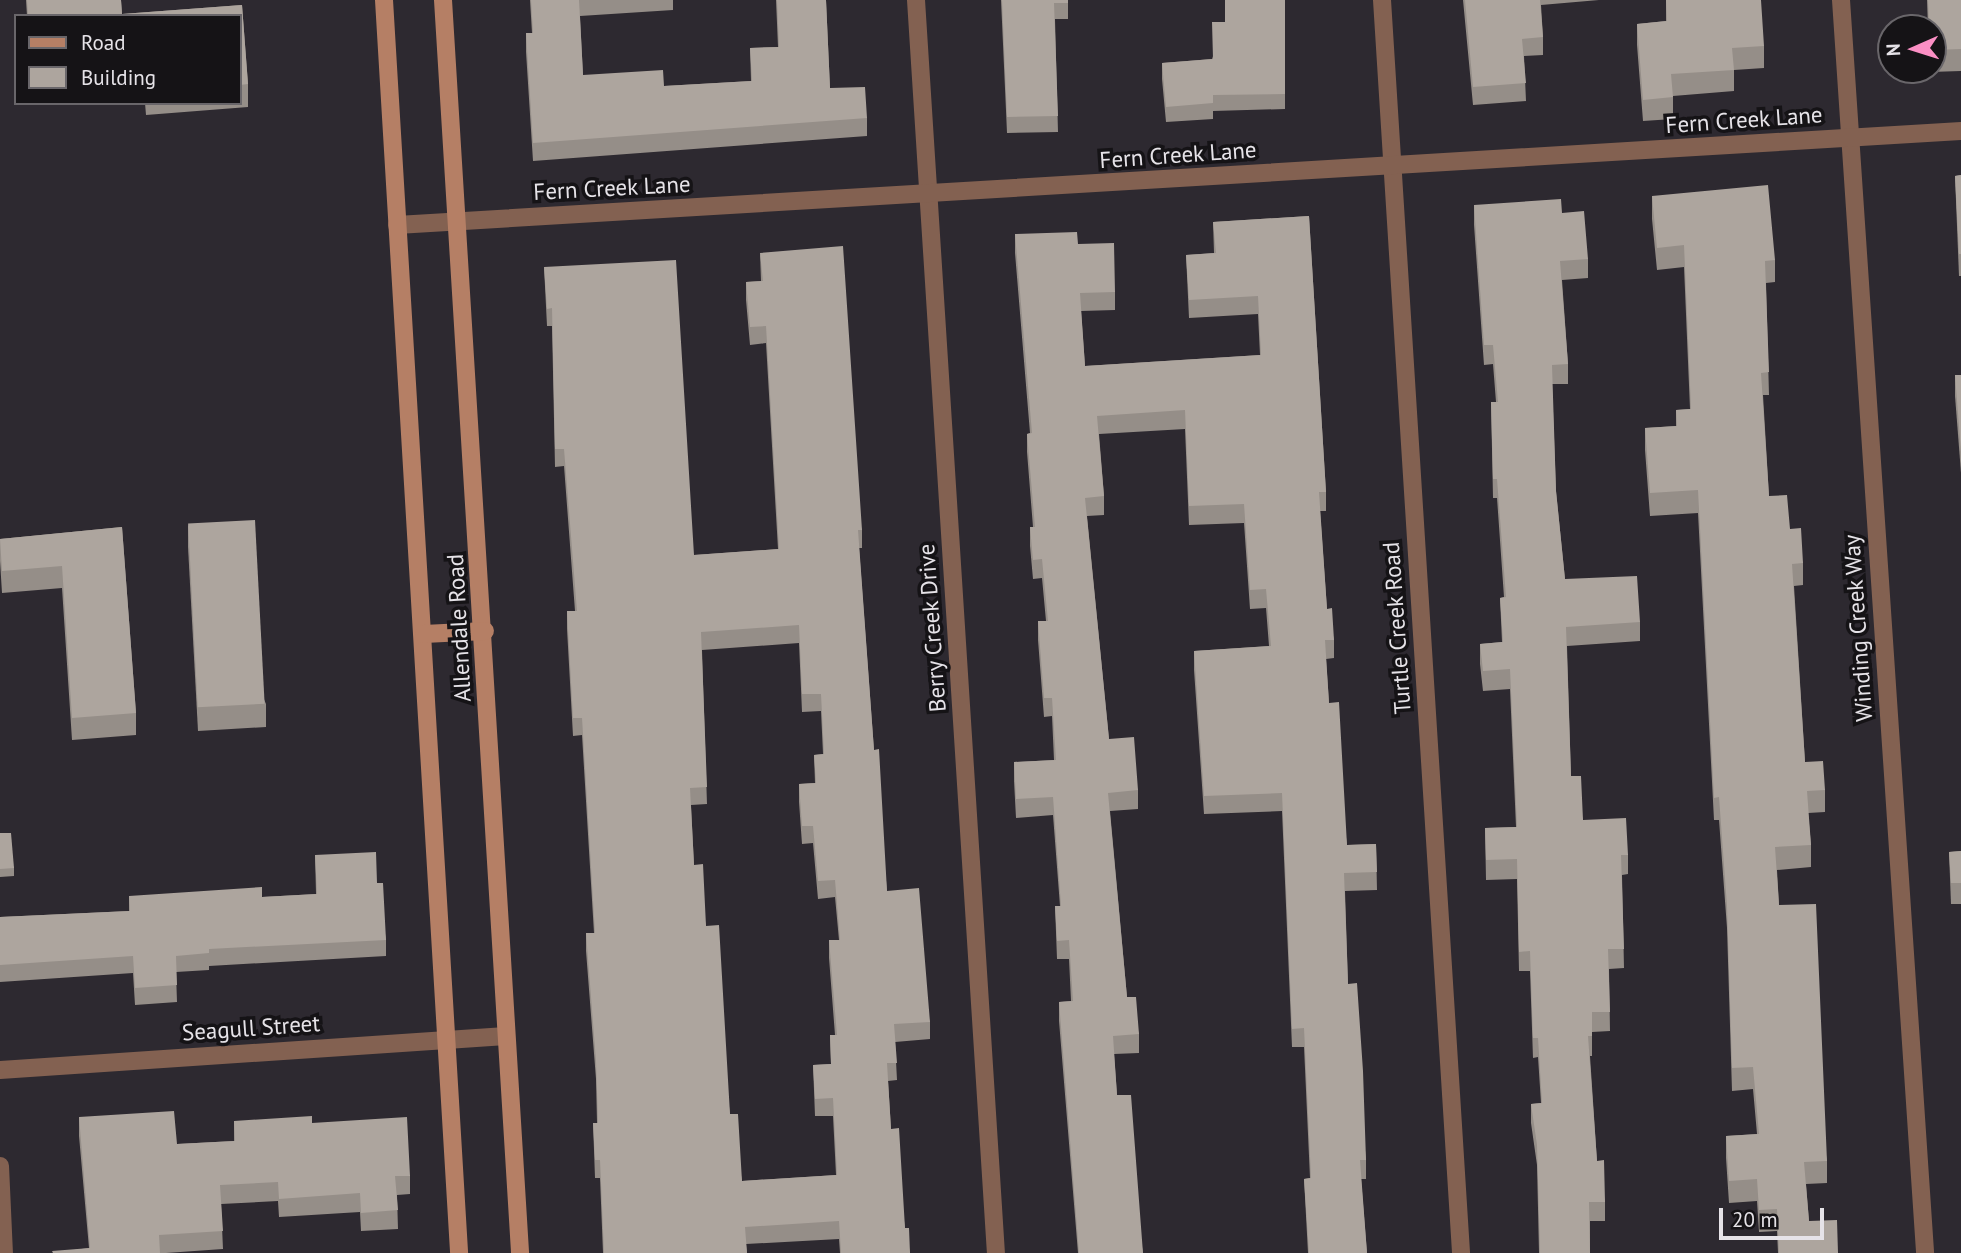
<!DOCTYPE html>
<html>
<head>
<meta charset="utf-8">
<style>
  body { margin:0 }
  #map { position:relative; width:1961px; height:1253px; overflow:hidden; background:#2d2930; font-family:"PT Sans",sans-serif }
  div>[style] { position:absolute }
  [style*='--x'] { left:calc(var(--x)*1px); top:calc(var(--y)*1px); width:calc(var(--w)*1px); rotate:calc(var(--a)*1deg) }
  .street>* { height:18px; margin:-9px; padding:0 9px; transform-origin:9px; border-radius:9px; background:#836151 }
  .secondary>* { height:18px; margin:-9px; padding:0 9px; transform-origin:9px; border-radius:9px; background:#b57f65 }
  .wall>* { inset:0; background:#958e88 }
  .building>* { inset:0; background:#ada59e; transform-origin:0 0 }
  span { translate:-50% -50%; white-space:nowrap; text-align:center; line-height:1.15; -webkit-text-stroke:7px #151316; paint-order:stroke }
  .street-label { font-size:23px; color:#e6e3e8 }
  .legend { position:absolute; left:14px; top:14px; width:228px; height:91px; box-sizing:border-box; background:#151316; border:2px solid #69666a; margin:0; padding:9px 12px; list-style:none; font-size:21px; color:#e6e3e8 }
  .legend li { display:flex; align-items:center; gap:14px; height:35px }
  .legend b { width:35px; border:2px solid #69666a }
  .north { position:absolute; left:1877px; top:14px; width:70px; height:70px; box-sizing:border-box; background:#151316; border:2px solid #69666a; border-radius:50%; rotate:267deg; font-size:19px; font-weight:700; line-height:28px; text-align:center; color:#e6e3e8 }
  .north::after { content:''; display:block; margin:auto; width:24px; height:32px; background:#fb8fc4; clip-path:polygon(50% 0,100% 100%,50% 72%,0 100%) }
  .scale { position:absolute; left:1719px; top:1208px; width:105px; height:32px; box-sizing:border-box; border:4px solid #e6e3e8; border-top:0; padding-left:9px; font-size:21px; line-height:24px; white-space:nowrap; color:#e6e3e8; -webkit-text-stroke:5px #151316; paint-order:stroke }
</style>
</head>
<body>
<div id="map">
  <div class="street">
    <i style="--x:916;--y:0;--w:1256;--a:86.35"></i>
    <i style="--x:1382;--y:0;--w:1255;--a:86.39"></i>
    <i style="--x:1841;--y:0;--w:1256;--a:86.16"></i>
    <i style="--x:397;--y:225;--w:1567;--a:-3.44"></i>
    <i style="--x:0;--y:1070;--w:507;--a:-3.84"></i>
    <i style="--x:0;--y:1166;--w:87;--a:87.4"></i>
  </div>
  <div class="secondary">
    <i style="--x:384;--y:0;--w:1255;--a:86.57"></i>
    <i style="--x:443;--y:0;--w:1255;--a:86.48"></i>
    <i style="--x:424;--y:634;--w:61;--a:-2.8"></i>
  </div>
  <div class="wall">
    <i style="clip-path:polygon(26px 0,121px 0,122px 14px,242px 5px,248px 84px,248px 107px,146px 115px,145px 103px,240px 103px,240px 16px,27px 16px)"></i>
    <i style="clip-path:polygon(530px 0,673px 0,673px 10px,580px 16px,583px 75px,664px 86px,751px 81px,750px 48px,778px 47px,776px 0,826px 0,830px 88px,867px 118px,867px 136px,533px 161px,526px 52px,526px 33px,532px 33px)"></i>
    <i style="clip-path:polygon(1001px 0,1068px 0,1068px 19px,1055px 19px,1058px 132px,1007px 133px)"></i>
    <i style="clip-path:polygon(1285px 0,1285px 109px,1213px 111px,1213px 119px,1166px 122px,1162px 79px,1162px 63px,1212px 59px,1225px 22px)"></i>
    <i style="clip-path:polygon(1463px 0,1599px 0,1541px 5px,1543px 37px,1543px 55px,1524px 56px,1526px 101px,1473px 105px)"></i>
    <i style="clip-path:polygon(1666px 0,1764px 46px,1764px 68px,1734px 70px,1734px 91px,1673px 96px,1673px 119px,1643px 121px,1637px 45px,1637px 24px,1666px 21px)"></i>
    <i style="clip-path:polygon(1927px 0,1961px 0,1961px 71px,1930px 72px,1930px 70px,1933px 70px,1933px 28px,1928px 28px)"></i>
    <i style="clip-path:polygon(1961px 175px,1961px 276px,1959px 276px,1955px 176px)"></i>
    <i style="clip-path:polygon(1652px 196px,1775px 260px,1775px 282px,1766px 283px,1769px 395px,1763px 395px,1769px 496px,1790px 529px,1803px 563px,1803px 585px,1794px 586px,1805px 762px,1825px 790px,1825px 812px,1808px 813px,1811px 845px,1811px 867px,1777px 870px,1779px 905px,1827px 1161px,1827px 1183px,1806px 1184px,1809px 1221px,1838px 1253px,1778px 1253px,1777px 1231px,1759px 1232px,1757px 1201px,1729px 1203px,1726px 1158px,1726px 1136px,1757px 1134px,1753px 1089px,1732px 1091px,1727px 928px,1719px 820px,1714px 820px,1698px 513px,1650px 516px,1645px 450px,1645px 428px,1676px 426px,1676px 410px,1690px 409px,1684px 267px,1657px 270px,1652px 219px)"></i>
    <i style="clip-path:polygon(1474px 205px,1562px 213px,1588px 259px,1588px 278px,1562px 280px,1568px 364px,1568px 384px,1552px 384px,1556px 491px,1565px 579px,1640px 622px,1640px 641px,1567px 646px,1571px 776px,1583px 820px,1628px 855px,1628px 874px,1622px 875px,1624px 968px,1609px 969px,1610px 1031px,1592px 1032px,1592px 1056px,1590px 1056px,1597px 1161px,1605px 1202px,1605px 1221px,1590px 1221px,1590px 1253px,1539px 1253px,1537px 1165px,1531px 1123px,1531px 1104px,1541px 1103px,1538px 1057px,1533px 1058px,1530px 971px,1519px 971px,1517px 879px,1486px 880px,1485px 828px,1516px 827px,1510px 689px,1483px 691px,1480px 664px,1480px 644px,1502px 642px,1500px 598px,1504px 597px,1497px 498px,1493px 498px,1491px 402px,1496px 402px,1493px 364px,1484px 365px,1474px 225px)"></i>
    <i style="clip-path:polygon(1309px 216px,1326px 492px,1326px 511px,1320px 511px,1327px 609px,1334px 640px,1334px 658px,1326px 659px,1329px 703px,1347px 845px,1376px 844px,1377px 890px,1345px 891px,1348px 984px,1366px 1160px,1366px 1179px,1361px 1179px,1367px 1253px,1308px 1253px,1304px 1179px,1310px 1178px,1304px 1047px,1292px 1047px,1282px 811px,1204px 814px,1194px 670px,1194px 651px,1269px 646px,1266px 608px,1250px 609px,1244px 523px,1189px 525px,1185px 429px,1099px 434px,1104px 496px,1104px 515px,1087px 516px,1109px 739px,1138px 790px,1138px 809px,1110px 811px,1127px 997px,1139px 1034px,1139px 1053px,1114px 1054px,1117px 1095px,1143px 1253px,1078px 1253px,1059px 1021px,1059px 1002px,1071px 1001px,1069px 959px,1057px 959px,1055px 906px,1060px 906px,1053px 815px,1016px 818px,1014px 781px,1014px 762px,1054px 760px,1052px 716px,1044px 717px,1038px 640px,1038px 621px,1046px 621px,1042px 578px,1033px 579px,1030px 546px,1030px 527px,1033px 527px,1027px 452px,1027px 434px,1030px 433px,1015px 253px,1015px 234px,1078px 244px,1115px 292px,1115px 310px,1081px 311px,1085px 366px,1260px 355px,1258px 314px,1189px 318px,1186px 255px,1214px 253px,1213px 222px)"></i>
    <i style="clip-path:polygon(evenodd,760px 253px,862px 530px,862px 548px,859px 548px,874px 750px,887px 891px,930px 1022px,930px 1039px,895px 1042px,897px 1080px,888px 1081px,891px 1129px,905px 1228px,910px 1253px,840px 1253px,839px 1239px,746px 1244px,747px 1253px,603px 1253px,600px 1178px,595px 1178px,593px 1123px,597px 1123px,596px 1079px,586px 951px,586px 933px,594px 933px,582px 735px,573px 736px,567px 629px,567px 611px,575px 611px,564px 466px,555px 467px,552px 326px,547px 326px,544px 267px,694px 555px,778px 549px,766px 343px,750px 345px,746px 300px,746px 282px,761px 281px,760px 253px,799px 643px,802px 712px,821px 711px,823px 754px,814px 755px,815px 783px,799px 784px,799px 802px,802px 844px,813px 843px,818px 899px,835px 897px,839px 940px,829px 940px,829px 958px,835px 1035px,830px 1035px,831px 1064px,813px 1065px,815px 1116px,833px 1116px,836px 1175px,742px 1181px,730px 1114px,706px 926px,694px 865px,691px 805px,707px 804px,702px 650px,799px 643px)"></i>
    <i style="clip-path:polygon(1955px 375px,1961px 375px,1961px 473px,1955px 396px)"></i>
    <i style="clip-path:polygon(188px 524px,266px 704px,266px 727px,198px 731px,188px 547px)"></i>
    <i style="clip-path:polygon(122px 527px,136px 713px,136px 735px,72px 740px,62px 588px,2px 593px,0 561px,0 539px)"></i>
    <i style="clip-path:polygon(0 833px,14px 868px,14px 876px,0 877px)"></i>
    <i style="clip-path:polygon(1961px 851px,1961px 904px,1951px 904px,1949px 852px)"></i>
    <i style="clip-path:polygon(315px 855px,377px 883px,386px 940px,386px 956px,209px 966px,209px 970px,176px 972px,177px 1002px,135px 1005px,133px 973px,0 982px,0 917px,129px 911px,129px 896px,262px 897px,316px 894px)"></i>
    <i style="clip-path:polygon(79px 1117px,177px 1144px,234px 1141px,234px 1121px,312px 1123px,410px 1176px,410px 1194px,397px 1195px,398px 1229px,361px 1231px,360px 1212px,279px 1217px,278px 1201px,221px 1204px,223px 1249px,166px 1253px,52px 1253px,89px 1248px,79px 1136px)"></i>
  </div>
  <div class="building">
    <i style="clip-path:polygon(27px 0,121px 0,122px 14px,242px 5px,248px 84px,240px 85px,240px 16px,28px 16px)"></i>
    <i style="clip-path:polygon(531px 0,579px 0,583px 75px,663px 70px,664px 86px,752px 81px,750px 48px,779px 47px,777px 0,826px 0,830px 88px,865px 87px,867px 118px,533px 143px,526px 33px,533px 33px)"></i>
    <i style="clip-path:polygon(1002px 0,1068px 0,1068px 3px,1054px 3px,1058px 116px,1007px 117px)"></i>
    <i style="clip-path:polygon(1225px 0,1285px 0,1285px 94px,1213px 95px,1213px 103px,1166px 107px,1162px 63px,1213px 59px,1212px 22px,1225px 22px)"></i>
    <i style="clip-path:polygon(1465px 0,1540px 0,1543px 37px,1522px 39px,1526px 83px,1473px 87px)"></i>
    <i style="clip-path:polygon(1666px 0,1761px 0,1764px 46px,1732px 48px,1734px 70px,1671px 74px,1673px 97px,1643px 100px,1637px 24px,1667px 21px)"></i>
    <i style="clip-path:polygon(1928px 0,1961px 0,1961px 49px,1933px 50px,1933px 28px,1929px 28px)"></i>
    <i style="clip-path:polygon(1961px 175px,1961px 254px,1959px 254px,1955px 176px)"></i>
    <i style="clip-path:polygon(1768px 185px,1775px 260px,1765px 261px,1769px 372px,1761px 373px,1769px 496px,1787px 495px,1790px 529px,1801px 528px,1803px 563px,1792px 564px,1805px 762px,1823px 761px,1825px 790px,1807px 791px,1811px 845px,1775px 847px,1779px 905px,1816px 904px,1827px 1161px,1804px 1162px,1809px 1221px,1837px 1220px,1838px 1253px,1779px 1253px,1777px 1209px,1759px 1210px,1757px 1179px,1729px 1181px,1726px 1136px,1759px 1134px,1753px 1067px,1732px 1068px,1727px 906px,1719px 797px,1714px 798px,1698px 490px,1650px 493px,1645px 428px,1677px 426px,1676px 410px,1691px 409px,1684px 245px,1657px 248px,1652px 196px)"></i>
    <i style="clip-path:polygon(1561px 199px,1562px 213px,1584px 211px,1588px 259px,1560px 261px,1568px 364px,1552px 365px,1556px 491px,1565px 579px,1637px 576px,1640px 622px,1566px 627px,1571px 776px,1581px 776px,1583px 820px,1626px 818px,1628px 855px,1621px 855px,1624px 949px,1608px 949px,1610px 1012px,1592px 1012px,1592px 1036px,1588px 1036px,1597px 1161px,1604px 1160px,1605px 1202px,1589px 1202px,1590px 1253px,1540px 1253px,1537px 1145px,1531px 1104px,1542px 1103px,1538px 1038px,1533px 1038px,1530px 951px,1519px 952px,1517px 859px,1486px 860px,1485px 828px,1517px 827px,1510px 669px,1483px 671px,1480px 644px,1503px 642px,1500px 598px,1506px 597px,1497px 479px,1493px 479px,1491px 402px,1498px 402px,1493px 345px,1484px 345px,1474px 205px)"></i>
    <i style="clip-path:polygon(1309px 216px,1326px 492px,1319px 492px,1327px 609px,1332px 608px,1334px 640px,1325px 640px,1329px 703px,1339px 702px,1347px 845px,1376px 844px,1377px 872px,1344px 873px,1348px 984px,1357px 983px,1363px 1071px,1366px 1160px,1360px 1160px,1367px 1253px,1309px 1253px,1304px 1179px,1311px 1178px,1304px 1028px,1292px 1029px,1282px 793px,1204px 796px,1194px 651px,1271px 646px,1266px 589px,1250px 590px,1244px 504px,1189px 506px,1185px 410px,1097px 416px,1104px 496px,1085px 498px,1109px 739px,1134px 737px,1138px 790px,1108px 793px,1127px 997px,1136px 997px,1139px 1034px,1113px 1036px,1117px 1095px,1131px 1095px,1143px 1253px,1079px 1253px,1059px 1002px,1073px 1001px,1069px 940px,1057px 941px,1055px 906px,1061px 906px,1053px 797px,1016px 799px,1014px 762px,1056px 760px,1052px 698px,1044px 698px,1038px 621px,1048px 621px,1042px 559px,1033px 560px,1030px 527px,1035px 527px,1027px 434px,1032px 433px,1015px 234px,1077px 232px,1078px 244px,1114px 243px,1115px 292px,1080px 293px,1085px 366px,1261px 355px,1258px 296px,1189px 300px,1186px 255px,1216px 253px,1213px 222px)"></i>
    <i style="clip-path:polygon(evenodd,843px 246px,862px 530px,858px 530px,874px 750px,879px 749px,887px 891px,919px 888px,930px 1022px,894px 1024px,897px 1063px,887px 1063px,891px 1129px,899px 1128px,905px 1228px,909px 1228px,910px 1253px,841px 1253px,839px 1221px,745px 1227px,747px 1253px,604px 1253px,600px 1160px,595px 1160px,593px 1123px,598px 1123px,596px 1061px,586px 933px,595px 933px,582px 718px,573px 718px,567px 611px,577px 611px,564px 449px,555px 449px,552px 308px,547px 309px,544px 267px,676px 260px,694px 555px,779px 549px,766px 326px,750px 327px,746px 282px,763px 281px,760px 253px,843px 246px,799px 625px,802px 694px,821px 694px,824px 754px,814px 755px,816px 783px,799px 784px,802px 826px,813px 826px,818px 881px,835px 880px,840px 940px,829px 940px,837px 1035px,830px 1035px,831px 1064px,813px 1065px,815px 1099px,833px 1098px,837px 1175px,742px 1181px,738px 1114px,730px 1114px,719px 925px,706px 926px,703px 864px,694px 865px,690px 788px,707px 787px,701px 632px,799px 625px)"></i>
    <i style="clip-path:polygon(1955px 375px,1961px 375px,1961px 452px)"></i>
    <i style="left:255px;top:520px;width:184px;height:67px;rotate:87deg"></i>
    <i style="clip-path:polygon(122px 527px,136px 713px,72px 718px,62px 566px,2px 571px,0 539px)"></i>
    <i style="clip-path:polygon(0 833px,11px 833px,14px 868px,0 869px)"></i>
    <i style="clip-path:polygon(1961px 851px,1961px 883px,1951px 883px,1949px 852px)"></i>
    <i style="clip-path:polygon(376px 852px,377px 883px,383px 883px,386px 940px,209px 949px,209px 953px,176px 956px,177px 985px,135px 988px,133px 956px,0 965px,0 917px,130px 911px,129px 896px,262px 887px,262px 897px,317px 894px,315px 855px)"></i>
    <i style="clip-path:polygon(174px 1111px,177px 1144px,235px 1141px,234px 1121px,312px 1116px,312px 1123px,407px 1117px,410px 1176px,395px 1176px,398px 1210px,361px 1213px,360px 1193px,279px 1199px,278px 1182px,220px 1185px,223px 1231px,159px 1235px,160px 1253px,53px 1253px,52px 1251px,90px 1248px,79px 1117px)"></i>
  </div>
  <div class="street-label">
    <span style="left:1744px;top:120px;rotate:-4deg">Fern Creek Lane</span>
    <span style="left:1178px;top:155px;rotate:-4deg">Fern Creek Lane</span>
    <span style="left:612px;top:188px;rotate:-3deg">Fern Creek Lane</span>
    <span style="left:459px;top:628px;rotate:-93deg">Allendale Road</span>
    <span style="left:932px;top:628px;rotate:-94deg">Berry Creek Drive</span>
    <span style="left:1397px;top:628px;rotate:-94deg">Turtle Creek Road</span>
    <span style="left:1858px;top:628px;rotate:-94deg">Winding Creek Way</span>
    <span style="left:251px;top:1028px;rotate:-4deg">Seagull Street</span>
  </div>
  <ul class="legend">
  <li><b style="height:9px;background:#b57f65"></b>Road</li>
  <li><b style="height:19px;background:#ada59e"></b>Building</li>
  </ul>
  <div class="north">N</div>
  <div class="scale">20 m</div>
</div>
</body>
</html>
